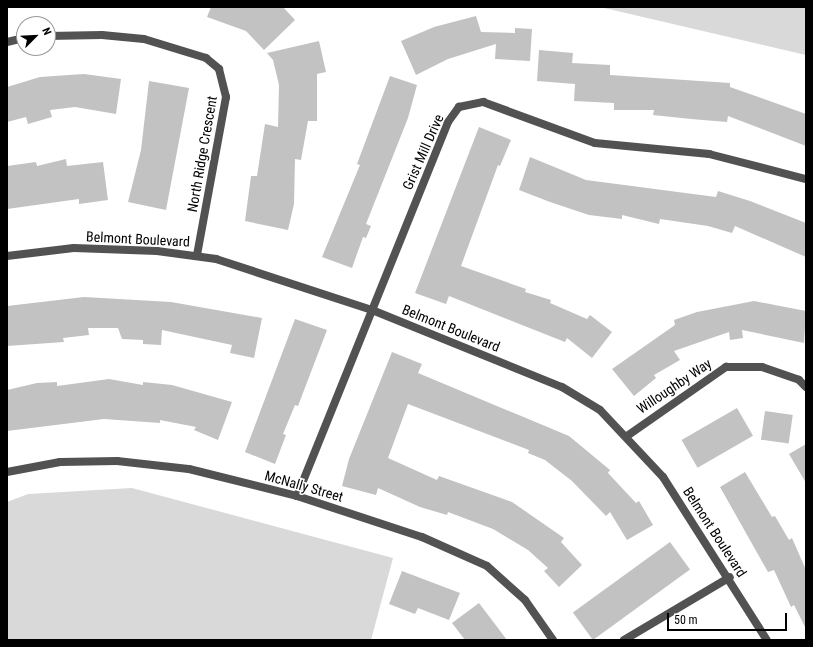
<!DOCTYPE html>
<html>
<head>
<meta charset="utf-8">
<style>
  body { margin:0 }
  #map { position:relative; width:813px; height:647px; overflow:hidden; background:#fff; font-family:"Roboto Condensed",sans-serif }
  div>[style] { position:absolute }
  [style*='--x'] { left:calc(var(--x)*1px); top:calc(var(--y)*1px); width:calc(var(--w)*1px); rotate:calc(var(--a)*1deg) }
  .green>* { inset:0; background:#d9d9d9 }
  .building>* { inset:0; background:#c2c2c2; transform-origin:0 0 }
  .minor>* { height:8px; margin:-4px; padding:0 4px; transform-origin:4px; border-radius:4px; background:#525252 }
  .tertiary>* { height:8px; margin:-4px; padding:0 4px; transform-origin:4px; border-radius:4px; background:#525252 }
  span { translate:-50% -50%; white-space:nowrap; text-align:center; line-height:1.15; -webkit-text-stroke:3px #fff; paint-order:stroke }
  .street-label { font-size:14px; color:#000 }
  .frame { position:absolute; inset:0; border:8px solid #000; pointer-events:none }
  .north { position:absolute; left:16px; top:16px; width:40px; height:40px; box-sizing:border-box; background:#fff; border:1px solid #999; border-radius:50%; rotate:66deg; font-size:11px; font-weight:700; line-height:16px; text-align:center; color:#000 }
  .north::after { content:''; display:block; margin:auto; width:14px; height:18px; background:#000; clip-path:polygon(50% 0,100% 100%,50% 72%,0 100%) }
  .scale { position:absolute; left:667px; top:613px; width:120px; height:18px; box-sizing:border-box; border:2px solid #000; border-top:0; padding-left:5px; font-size:12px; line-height:14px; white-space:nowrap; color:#000; -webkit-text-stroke:3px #fff; paint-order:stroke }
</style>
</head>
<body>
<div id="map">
  <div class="green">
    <i style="clip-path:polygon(600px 7px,806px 7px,806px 55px)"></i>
    <i style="clip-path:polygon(132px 488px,393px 558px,371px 640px,7px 640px,7px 502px,28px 494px)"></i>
  </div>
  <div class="building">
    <i style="clip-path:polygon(211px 7px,283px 7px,295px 20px,264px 50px,246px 31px,207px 17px)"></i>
    <i style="clip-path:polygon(476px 16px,481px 32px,515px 33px,515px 28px,532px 29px,530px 61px,495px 59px,496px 44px,448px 59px,416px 75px,401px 41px,434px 27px)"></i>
    <i style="clip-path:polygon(319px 41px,326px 72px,317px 74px,317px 121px,308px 121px,301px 160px,295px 159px,294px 204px,288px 230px,245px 221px,251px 176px,257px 176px,265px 124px,278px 127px,279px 85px,273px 60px,267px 53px)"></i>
    <i style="clip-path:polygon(539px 50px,573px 53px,572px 63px,610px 65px,610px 75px,730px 83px,730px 87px,806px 114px,806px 146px,728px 116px,727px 122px,691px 119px,653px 115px,654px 110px,614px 110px,614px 103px,574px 101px,575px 84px,537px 81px)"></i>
    <i style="clip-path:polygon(84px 74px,121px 79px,116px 114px,75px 107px,50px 110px,52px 117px,28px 124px,26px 117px,7px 122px,7px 87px,40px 77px)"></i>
    <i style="clip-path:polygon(390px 76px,417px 85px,408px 118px,366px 224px,371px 226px,366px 238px,363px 237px,352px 268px,322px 257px,360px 165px,357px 164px)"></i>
    <i style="clip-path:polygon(149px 81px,189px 88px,166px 210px,128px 202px,141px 150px)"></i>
    <i style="clip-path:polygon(479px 127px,511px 140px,500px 166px,498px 165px,461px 266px,526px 289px,525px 292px,551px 300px,550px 303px,587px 319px,590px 315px,612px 332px,592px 358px,567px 338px,565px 342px,449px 296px,446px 304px,415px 293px)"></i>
    <i style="clip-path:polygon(530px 157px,586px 180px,716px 197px,718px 191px,750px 201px,806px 223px,806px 257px,735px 226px,732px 233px,708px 226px,660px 219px,659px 224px,622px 215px,622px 219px,589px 215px,550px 202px,519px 190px)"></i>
    <i style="clip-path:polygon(66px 159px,67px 166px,103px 162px,108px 200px,79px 204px,79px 199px,7px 209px,7px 166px,36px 162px,37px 166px)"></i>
    <i style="clip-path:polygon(84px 297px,171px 302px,262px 318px,254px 358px,230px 353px,232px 345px,162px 330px,161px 345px,143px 344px,143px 340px,122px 339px,118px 328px,88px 328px,89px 335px,63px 338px,64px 342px,7px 346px,7px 306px)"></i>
    <i style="clip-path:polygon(754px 301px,806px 311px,804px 343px,742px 330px,743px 338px,730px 340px,729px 332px,674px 351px,680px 360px,654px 375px,656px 378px,634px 396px,612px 369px,675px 325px,674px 320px,697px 312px)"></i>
    <i style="clip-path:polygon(295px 319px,327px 330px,298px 406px,295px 405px,283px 434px,286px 435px,275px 464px,245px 452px)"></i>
    <i style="clip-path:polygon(392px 352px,422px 364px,418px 373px,569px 436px,610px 470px,608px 473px,636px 503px,639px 501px,653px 525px,627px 540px,610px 512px,606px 516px,572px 481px,545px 460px,528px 453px,529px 450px,408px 404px,388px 458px,437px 480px,439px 476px,512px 502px,564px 538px,561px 542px,582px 565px,559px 587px,544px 571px,548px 568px,528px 550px,493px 529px,448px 512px,447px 515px,420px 507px,378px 488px,376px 495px,342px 486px,349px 459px)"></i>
    <i style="clip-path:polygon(109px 379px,143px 385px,143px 382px,172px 385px,232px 402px,218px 440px,194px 430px,196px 427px,160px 420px,160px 423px,104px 419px,7px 431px,7px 390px,37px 383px,57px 382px,57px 386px)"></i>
    <i style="left:737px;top:408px;width:32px;height:64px;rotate:60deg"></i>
    <i style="left:765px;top:411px;width:28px;height:29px;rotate:8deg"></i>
    <i style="clip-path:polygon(806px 444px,806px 483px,789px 454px)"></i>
    <i style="clip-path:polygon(745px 472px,772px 517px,775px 516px,789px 540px,792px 538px,806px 570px,806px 629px,794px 605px,791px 607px,774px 570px,768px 572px,720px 487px)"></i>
    <i style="left:670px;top:542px;width:34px;height:120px;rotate:54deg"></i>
    <i style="clip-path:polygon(402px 571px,460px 593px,449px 620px,418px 608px,415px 614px,389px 604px)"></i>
    <i style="clip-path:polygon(479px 603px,507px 640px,465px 640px,452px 623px)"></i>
  </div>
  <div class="minor">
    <i style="--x:48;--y:36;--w:54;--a:-1.1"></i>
    <i style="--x:102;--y:35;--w:42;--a:5.4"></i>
    <i style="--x:144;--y:39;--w:65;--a:17"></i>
    <i style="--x:206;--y:58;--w:17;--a:40"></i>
    <i style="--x:219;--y:69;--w:29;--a:76"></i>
    <i style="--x:226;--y:97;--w:161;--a:100.4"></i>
    <i style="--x:7;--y:42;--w:17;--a:-13"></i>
    <i style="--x:627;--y:436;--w:121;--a:-34.9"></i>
    <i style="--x:726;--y:367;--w:36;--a:0"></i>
    <i style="--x:762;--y:367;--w:39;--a:19"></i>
    <i style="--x:799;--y:380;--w:10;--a:45"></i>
    <i style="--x:7;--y:472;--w:54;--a:-10.7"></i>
    <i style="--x:60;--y:462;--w:57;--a:-1"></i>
    <i style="--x:117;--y:461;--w:72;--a:6.3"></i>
    <i style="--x:189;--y:469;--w:111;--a:14"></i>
    <i style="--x:297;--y:496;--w:132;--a:18.2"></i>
    <i style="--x:422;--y:537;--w:71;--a:24"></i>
    <i style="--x:487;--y:566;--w:51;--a:41.8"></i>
    <i style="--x:525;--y:600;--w:49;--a:55"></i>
    <i style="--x:297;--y:496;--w:403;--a:-68"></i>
    <i style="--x:448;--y:122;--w:19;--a:-54"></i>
    <i style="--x:459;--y:107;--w:25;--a:-12"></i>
    <i style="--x:483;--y:102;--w:119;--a:20.1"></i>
    <i style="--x:595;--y:143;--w:115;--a:5.5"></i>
    <i style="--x:709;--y:154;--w:100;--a:14.5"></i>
    <i style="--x:624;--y:640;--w:123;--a:-30.7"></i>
  </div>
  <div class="tertiary">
    <i style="--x:7;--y:256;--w:67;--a:-6.8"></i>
    <i style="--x:74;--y:248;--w:83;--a:2.1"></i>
    <i style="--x:157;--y:251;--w:60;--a:7.7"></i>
    <i style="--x:216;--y:259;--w:164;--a:18.1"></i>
    <i style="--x:372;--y:310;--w:205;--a:22.1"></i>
    <i style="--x:562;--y:387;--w:44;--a:31.2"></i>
    <i style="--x:600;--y:410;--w:92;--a:46.8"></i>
    <i style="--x:663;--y:477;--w:193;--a:57.5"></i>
  </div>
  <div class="street-label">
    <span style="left:423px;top:152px;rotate:-66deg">Grist Mill Drive</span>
    <span style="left:202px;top:154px;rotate:-80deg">North Ridge Crescent</span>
    <span style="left:138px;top:239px;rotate:3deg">Belmont Boulevard</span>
    <span style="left:451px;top:328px;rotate:22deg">Belmont Boulevard</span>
    <span style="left:674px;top:386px;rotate:-34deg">Willoughby Way</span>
    <span style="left:304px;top:486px;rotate:16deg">McNally Street</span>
    <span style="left:715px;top:532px;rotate:57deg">Belmont Boulevard</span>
  </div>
  <div class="frame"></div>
  <div class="north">N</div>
  <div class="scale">50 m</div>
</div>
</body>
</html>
